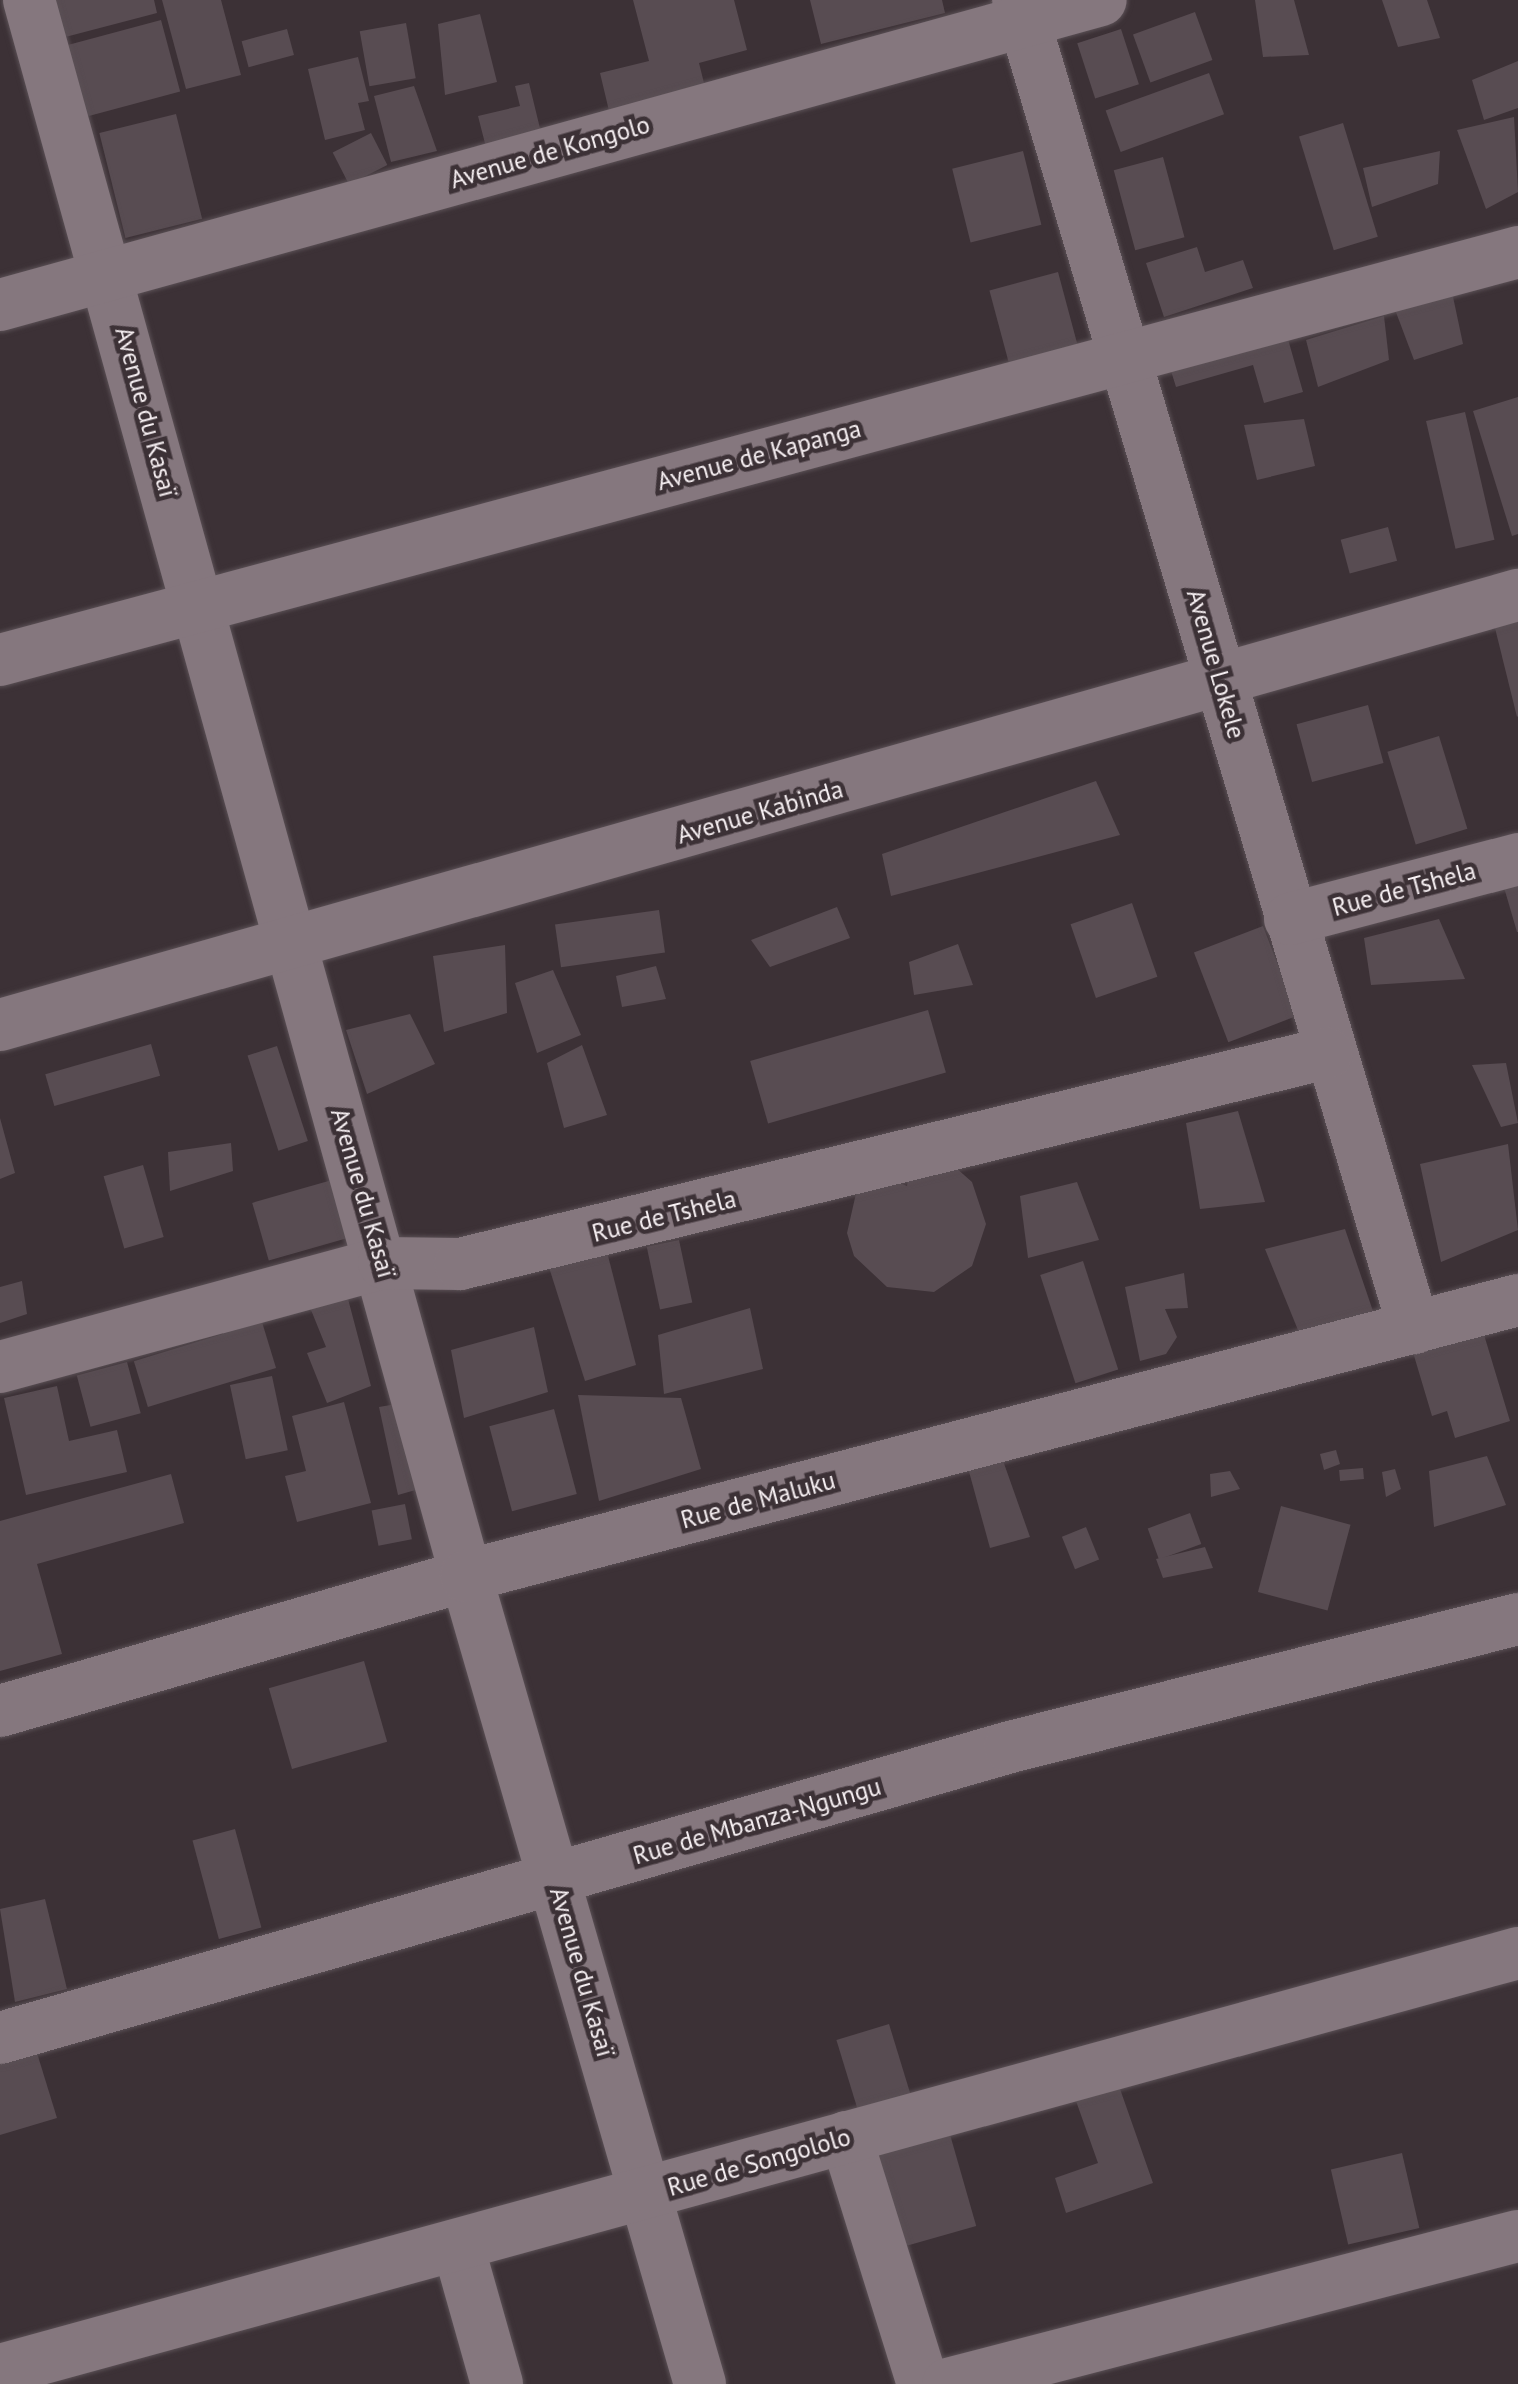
<!DOCTYPE html>
<html>
<head>
<meta charset="utf-8">
<style>
  body { margin:0 }
  #map { position:relative; width:1518px; height:2384px; overflow:hidden; background:#3c3136; font-family:"PT Sans",sans-serif }
  div>[style] { position:absolute }
  [style*='--x'] { left:calc(var(--x)*1px); top:calc(var(--y)*1px); width:calc(var(--w)*1px); rotate:calc(var(--a)*1deg) }
  .building>* { inset:0; background:#584c52; transform-origin:0 0 }
  .roads { filter:drop-shadow(0 0 2px #5a5055) drop-shadow(0 0 2px #5a5055) }
  .minor>* { height:52px; margin:-26px; padding:0 26px; transform-origin:26px; border-radius:26px; background:#85777e }
  span { translate:-50% -50%; white-space:nowrap; text-align:center; line-height:1.15; -webkit-text-stroke:9px #3c3136; paint-order:stroke }
  .street-label { font-size:25px; color:#f7f0f3 }
</style>
</head>
<body>
<div id="map">
  <div class="building">
    <i style="clip-path:polygon(44px 0,154px 0,157px 13px,54px 40px)"></i>
    <i style="clip-path:polygon(162px 0,221px 0,241px 75px,186px 89px)"></i>
    <i style="clip-path:polygon(633px 0,734px 0,747px 50px,699px 63px,706px 91px,610px 115px,600px 73px,649px 61px)"></i>
    <i style="clip-path:polygon(810px 0,942px 0,945px 13px,821px 44px)"></i>
    <i style="clip-path:polygon(1255px 0,1294px 0,1309px 55px,1263px 57px)"></i>
    <i style="clip-path:polygon(1382px 0,1427px 0,1440px 38px,1398px 47px)"></i>
    <i style="left:1195px;top:12px;width:51px;height:66px;rotate:70deg"></i>
    <i style="clip-path:polygon(480px 14px,497px 82px,445px 95px,438px 24px)"></i>
    <i style="left:161px;top:20px;width:74px;height:108px;rotate:75deg"></i>
    <i style="left:406px;top:23px;width:56px;height:47px;rotate:80deg"></i>
    <i style="left:287px;top:29px;width:27px;height:47px;rotate:75deg"></i>
    <i style="left:1121px;top:29px;width:58px;height:46px;rotate:72deg"></i>
    <i style="clip-path:polygon(358px 57px,369px 101px,358px 103px,365px 130px,325px 140px,308px 69px)"></i>
    <i style="clip-path:polygon(1518px 61px,1518px 108px,1484px 120px,1472px 80px)"></i>
    <i style="left:1209px;top:73px;width:44px;height:110px;rotate:70deg"></i>
    <i style="clip-path:polygon(529px 83px,545px 149px,490px 163px,478px 116px,520px 106px,515px 86px)"></i>
    <i style="clip-path:polygon(414px 86px,437px 151px,391px 162px,374px 96px)"></i>
    <i style="left:176px;top:114px;width:108px;height:79px;rotate:76deg"></i>
    <i style="clip-path:polygon(1514px 117px,1518px 192px,1486px 209px,1457px 130px)"></i>
    <i style="left:1343px;top:123px;width:119px;height:46px;rotate:73deg"></i>
    <i style="left:371px;top:133px;width:36px;height:43px;rotate:63deg"></i>
    <i style="left:1023px;top:151px;width:76px;height:73px;rotate:76deg"></i>
    <i style="clip-path:polygon(1440px 151px,1438px 184px,1372px 207px,1363px 168px)"></i>
    <i style="left:1163px;top:157px;width:83px;height:51px;rotate:75deg"></i>
    <i style="clip-path:polygon(1197px 247px,1205px 272px,1243px 260px,1253px 288px,1164px 317px,1146px 263px)"></i>
    <i style="left:1058px;top:272px;width:95px;height:71px;rotate:75deg"></i>
    <i style="clip-path:polygon(1452px 292px,1463px 344px,1414px 360px,1394px 307px)"></i>
    <i style="clip-path:polygon(1384px 316px,1389px 360px,1318px 387px,1306px 340px)"></i>
    <i style="clip-path:polygon(1284px 325px,1303px 392px,1264px 403px,1253px 365px,1176px 387px,1167px 358px)"></i>
    <i style="clip-path:polygon(1518px 397px,1518px 534px,1512px 536px,1473px 411px)"></i>
    <i style="left:1465px;top:412px;width:131px;height:40px;rotate:77deg"></i>
    <i style="clip-path:polygon(1304px 419px,1315px 466px,1257px 480px,1244px 425px)"></i>
    <i style="left:1388px;top:527px;width:35px;height:49px;rotate:75deg"></i>
    <i style="clip-path:polygon(1518px 614px,1518px 716px,1517px 717px,1493px 620px)"></i>
    <i style="left:1368px;top:705px;width:60px;height:74px;rotate:75deg"></i>
    <i style="left:1439px;top:736px;width:97px;height:54px;rotate:73deg"></i>
    <i style="clip-path:polygon(1096px 781px,1120px 835px,891px 896px,882px 854px)"></i>
    <i style="clip-path:polygon(1518px 882px,1518px 932px,1517px 932px,1503px 884px)"></i>
    <i style="left:1132px;top:903px;width:78px;height:65px;rotate:71deg"></i>
    <i style="clip-path:polygon(837px 907px,850px 938px,770px 967px,751px 940px)"></i>
    <i style="left:659px;top:910px;width:43px;height:105px;rotate:82deg"></i>
    <i style="clip-path:polygon(1439px 919px,1465px 979px,1371px 985px,1364px 938px)"></i>
    <i style="left:1263px;top:926px;width:96px;height:74px;rotate:69deg"></i>
    <i style="clip-path:polygon(958px 944px,973px 985px,914px 995px,909px 962px)"></i>
    <i style="clip-path:polygon(505px 945px,507px 1013px,444px 1032px,433px 956px)"></i>
    <i style="clip-path:polygon(656px 966px,666px 999px,622px 1007px,616px 976px)"></i>
    <i style="clip-path:polygon(553px 970px,581px 1035px,537px 1053px,515px 983px)"></i>
    <i style="left:928px;top:1010px;width:65px;height:185px;rotate:74deg"></i>
    <i style="clip-path:polygon(410px 1014px,435px 1064px,367px 1094px,346px 1030px)"></i>
    <i style="left:151px;top:1044px;width:33px;height:110px;rotate:74deg"></i>
    <i style="clip-path:polygon(582px 1045px,607px 1115px,564px 1128px,547px 1063px)"></i>
    <i style="left:277px;top:1046px;width:100px;height:31px;rotate:72deg"></i>
    <i style="clip-path:polygon(1506px 1063px,1518px 1123px,1501px 1127px,1472px 1065px)"></i>
    <i style="clip-path:polygon(1238px 1111px,1265px 1202px,1200px 1209px,1186px 1123px)"></i>
    <i style="clip-path:polygon(0 1118px,15px 1173px,0 1179px)"></i>
    <i style="clip-path:polygon(231px 1143px,233px 1171px,170px 1191px,168px 1152px)"></i>
    <i style="clip-path:polygon(1508px 1144px,1518px 1230px,1441px 1262px,1420px 1164px)"></i>
    <i style="clip-path:polygon(912px 1155px,955px 1167px,972px 1182px,986px 1224px,972px 1266px,934px 1292px,887px 1287px,854px 1256px,847px 1233px,857px 1189px,871px 1171px,907px 1186px)"></i>
    <i style="left:143px;top:1165px;width:75px;height:41px;rotate:74deg"></i>
    <i style="left:332px;top:1180px;width:60px;height:83px;rotate:74deg"></i>
    <i style="clip-path:polygon(1077px 1182px,1099px 1240px,1028px 1258px,1020px 1196px)"></i>
    <i style="clip-path:polygon(1345px 1229px,1375px 1317px,1300px 1335px,1265px 1249px)"></i>
    <i style="left:679px;top:1240px;width:64px;height:33px;rotate:78deg"></i>
    <i style="clip-path:polygon(606px 1248px,636px 1365px,585px 1381px,547px 1261px)"></i>
    <i style="left:1083px;top:1261px;width:114px;height:45px;rotate:72deg"></i>
    <i style="clip-path:polygon(1184px 1273px,1188px 1308px,1165px 1309px,1177px 1337px,1166px 1354px,1140px 1361px,1125px 1287px)"></i>
    <i style="clip-path:polygon(22px 1281px,27px 1314px,0 1323px,0 1287px)"></i>
    <i style="clip-path:polygon(347px 1295px,371px 1386px,327px 1403px,307px 1353px,326px 1347px,309px 1305px)"></i>
    <i style="clip-path:polygon(750px 1308px,763px 1369px,664px 1394px,658px 1335px)"></i>
    <i style="left:262px;top:1322px;width:48px;height:134px;rotate:73deg"></i>
    <i style="clip-path:polygon(534px 1327px,548px 1392px,464px 1418px,451px 1350px)"></i>
    <i style="clip-path:polygon(1482px 1328px,1510px 1421px,1455px 1438px,1447px 1411px,1432px 1416px,1412px 1349px)"></i>
    <i style="left:127px;top:1362px;width:53px;height:52px;rotate:75deg"></i>
    <i style="left:272px;top:1376px;width:76px;height:43px;rotate:78deg"></i>
    <i style="clip-path:polygon(57px 1386px,69px 1441px,117px 1430px,127px 1472px,26px 1495px,4px 1398px)"></i>
    <i style="clip-path:polygon(578px 1395px,681px 1398px,701px 1469px,599px 1501px)"></i>
    <i style="clip-path:polygon(344px 1402px,371px 1503px,297px 1522px,285px 1476px,306px 1471px,292px 1416px)"></i>
    <i style="clip-path:polygon(402px 1403px,426px 1487px,398px 1495px,379px 1407px)"></i>
    <i style="left:554px;top:1409px;width:88px;height:67px;rotate:75deg"></i>
    <i style="clip-path:polygon(1336px 1450px,1340px 1464px,1324px 1470px,1320px 1454px)"></i>
    <i style="clip-path:polygon(1001px 1455px,1030px 1537px,990px 1548px,968px 1468px)"></i>
    <i style="clip-path:polygon(1487px 1456px,1506px 1505px,1434px 1527px,1429px 1471px)"></i>
    <i style="left:1363px;top:1468px;width:11px;height:24px;rotate:85deg"></i>
    <i style="clip-path:polygon(1395px 1469px,1401px 1489px,1386px 1497px,1382px 1472px)"></i>
    <i style="clip-path:polygon(1230px 1471px,1240px 1489px,1211px 1497px,1210px 1474px)"></i>
    <i style="clip-path:polygon(171px 1474px,184px 1523px,37px 1564px,62px 1654px,0 1671px,0 1521px)"></i>
    <i style="left:405px;top:1504px;width:36px;height:34px;rotate:79deg"></i>
    <i style="left:1281px;top:1506px;width:72px;height:89px;rotate:15deg"></i>
    <i style="left:1190px;top:1513px;width:33px;height:45px;rotate:70deg"></i>
    <i style="left:1086px;top:1527px;width:35px;height:26px;rotate:68deg"></i>
    <i style="clip-path:polygon(1205px 1547px,1213px 1568px,1163px 1578px,1156px 1559px)"></i>
    <i style="left:364px;top:1661px;width:84px;height:99px;rotate:74deg"></i>
    <i style="left:235px;top:1829px;width:102px;height:44px;rotate:75deg"></i>
    <i style="clip-path:polygon(45px 1899px,67px 1989px,15px 2002px,0 1909px)"></i>
    <i style="left:889px;top:2024px;width:74px;height:55px;rotate:73deg"></i>
    <i style="clip-path:polygon(33px 2040px,57px 2118px,0 2135px,0 2050px)"></i>
    <i style="clip-path:polygon(1119px 2086px,1153px 2183px,1066px 2213px,1055px 2178px,1098px 2163px,1076px 2101px)"></i>
    <i style="left:947px;top:2124px;width:106px;height:75px;rotate:74deg"></i>
    <i style="left:1402px;top:2153px;width:77px;height:73px;rotate:77deg"></i>
  </div>
  <div class="roads">
    <div class="minor">
      <i style="--x:29;--y:0;--w:1635;--a:74.5"></i>
      <i style="--x:466;--y:1576;--w:841;--a:73.85"></i>
      <i style="--x:1018;--y:0;--w:1386;--a:73.4"></i>
      <i style="--x:0;--y:305;--w:1142;--a:-15.48"></i>
      <i style="--x:0;--y:660;--w:1572;--a:-15.04"></i>
      <i style="--x:1290;--y:919;--w:236;--a:-14.7"></i>
      <i style="--x:0;--y:1025;--w:1578;--a:-15.82"></i>
      <i style="--x:0;--y:1367;--w:398;--a:-15.2"></i>
      <i style="--x:384;--y:1263;--w:76;--a:0.8"></i>
      <i style="--x:460;--y:1264;--w:892;--a:-13.68"></i>
      <i style="--x:0;--y:1711;--w:485;--a:-16.2"></i>
      <i style="--x:466;--y:1576;--w:1088;--a:-14.7"></i>
      <i style="--x:0;--y:2038;--w:1051;--a:-16.07"></i>
      <i style="--x:1010;--y:1747;--w:524;--a:-14.14"></i>
      <i style="--x:846;--y:2137;--w:259;--a:72.7"></i>
      <i style="--x:458;--y:2246;--w:143;--a:74.2"></i>
      <i style="--x:0;--y:2370;--w:1574;--a:-15.36"></i>
      <i style="--x:948;--y:2384;--w:589;--a:-14.56"></i>
    </div>
  </div>
  <div class="street-label">
    <span style="left:550px;top:152px;rotate:-16deg">Avenue de Kongolo</span>
    <span style="left:146px;top:412px;rotate:75deg">Avenue du Kasaï</span>
    <span style="left:759px;top:455px;rotate:-15deg">Avenue de Kapanga</span>
    <span style="left:1216px;top:664px;rotate:74deg">Avenue Lokele</span>
    <span style="left:760px;top:812px;rotate:-16deg">Avenue Kabinda</span>
    <span style="left:1404px;top:889px;rotate:-15deg">Rue de Tshela</span>
    <span style="left:363px;top:1193px;rotate:74deg">Avenue du Kasaï</span>
    <span style="left:664px;top:1216px;rotate:-14deg">Rue de Tshela</span>
    <span style="left:758px;top:1500px;rotate:-15deg">Rue de Maluku</span>
    <span style="left:757px;top:1821px;rotate:-16deg">Rue de Mbanza-Ngungu</span>
    <span style="left:582px;top:1972px;rotate:74deg">Avenue du Kasaï</span>
    <span style="left:759px;top:2162px;rotate:-16deg">Rue de Songololo</span>
  </div>
</div>
</body>
</html>
